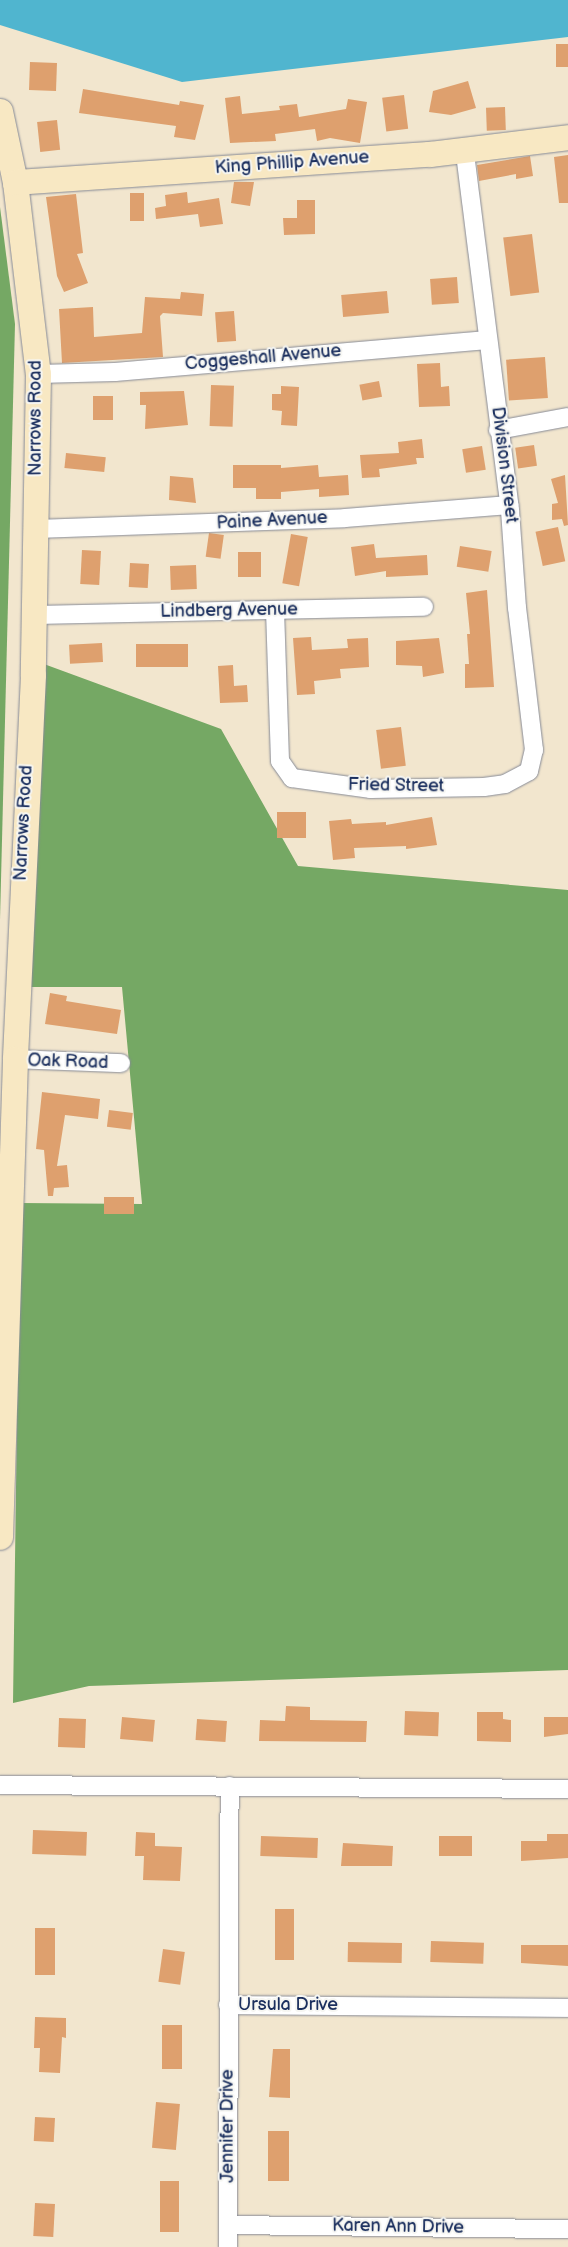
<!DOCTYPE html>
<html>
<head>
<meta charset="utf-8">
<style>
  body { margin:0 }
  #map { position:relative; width:568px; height:2247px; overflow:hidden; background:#f2e6ce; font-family:"Balsamiq Sans",sans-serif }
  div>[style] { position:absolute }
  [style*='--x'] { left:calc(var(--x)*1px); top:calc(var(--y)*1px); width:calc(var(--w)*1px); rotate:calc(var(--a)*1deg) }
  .forest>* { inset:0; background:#75a864 }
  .water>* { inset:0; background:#50b5cf }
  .building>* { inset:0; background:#dea06e; transform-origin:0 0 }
  .roads { filter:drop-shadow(0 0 1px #868a96) drop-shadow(0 0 1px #868a96) }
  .street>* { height:18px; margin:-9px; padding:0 9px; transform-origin:9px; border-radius:9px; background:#fff }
  .secondary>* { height:25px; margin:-12.5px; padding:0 12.5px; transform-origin:12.5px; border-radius:12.5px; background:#f8e8c3 }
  span { translate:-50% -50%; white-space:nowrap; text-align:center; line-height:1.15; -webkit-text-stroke:4px #f6f6f2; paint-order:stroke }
  .street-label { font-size:18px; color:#1b2f5e }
</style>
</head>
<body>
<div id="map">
  <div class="forest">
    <i style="clip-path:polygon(0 207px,15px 324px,0 920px)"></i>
    <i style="clip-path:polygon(33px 660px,221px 729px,298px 866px,568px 890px,568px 1670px,89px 1686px,13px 1703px,20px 1203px,142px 1204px,122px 987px,31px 987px)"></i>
  </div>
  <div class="water">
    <i style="clip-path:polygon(0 0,568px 0,568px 37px,182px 82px,0 25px)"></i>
  </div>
  <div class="building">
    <i style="left:556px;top:44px;width:12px;height:23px"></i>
    <i style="left:30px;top:62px;width:27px;height:28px;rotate:2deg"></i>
    <i style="clip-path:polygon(468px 81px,476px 108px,451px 115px,429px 112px,433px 91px)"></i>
    <i style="clip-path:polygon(83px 89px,179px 105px,180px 101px,204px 105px,195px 140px,174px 137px,176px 126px,79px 113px)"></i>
    <i style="left:404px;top:95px;width:34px;height:22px;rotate:83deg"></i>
    <i style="clip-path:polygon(240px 96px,242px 114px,280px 110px,279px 106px,297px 104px,299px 117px,346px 109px,348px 99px,367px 102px,360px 143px,330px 138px,317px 141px,315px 129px,275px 134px,276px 141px,230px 143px,225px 98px)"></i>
    <i style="left:505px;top:107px;width:23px;height:19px;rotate:88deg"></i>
    <i style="left:57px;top:120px;width:30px;height:20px;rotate:84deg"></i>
    <i style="clip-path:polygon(568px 155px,568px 203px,559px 203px,554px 157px)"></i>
    <i style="clip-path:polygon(530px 156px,533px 176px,516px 179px,516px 174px,479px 181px,477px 165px)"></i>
    <i style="clip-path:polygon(234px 182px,254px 182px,250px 206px,231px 203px)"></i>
    <i style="clip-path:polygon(187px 192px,188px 203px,219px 198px,223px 224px,200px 227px,198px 214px,156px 219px,155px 208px,166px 206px,165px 195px)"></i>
    <i style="left:130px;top:193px;width:14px;height:28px"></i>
    <i style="clip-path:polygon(76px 194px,83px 253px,77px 254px,88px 283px,64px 292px,57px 276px,46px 197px)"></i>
    <i style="clip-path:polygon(297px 200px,315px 200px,315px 234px,284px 235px,283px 218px,297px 218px)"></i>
    <i style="left:532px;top:234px;width:59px;height:29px;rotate:83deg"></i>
    <i style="left:457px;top:277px;width:26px;height:27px;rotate:86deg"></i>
    <i style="left:387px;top:291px;width:22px;height:46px;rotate:85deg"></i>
    <i style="clip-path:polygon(181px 292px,204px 294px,202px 316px,163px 313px,160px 316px,163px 357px,62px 363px,59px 309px,93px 307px,94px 337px,142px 333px,145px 297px,180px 299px)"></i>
    <i style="left:234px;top:311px;width:30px;height:19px;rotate:86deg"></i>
    <i style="left:545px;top:357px;width:41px;height:39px;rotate:86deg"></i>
    <i style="clip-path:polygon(440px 363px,441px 387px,449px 386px,450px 406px,419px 407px,417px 364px)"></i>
    <i style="left:379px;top:381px;width:16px;height:20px;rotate:79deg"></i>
    <i style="left:211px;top:385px;width:23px;height:41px;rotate:2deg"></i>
    <i style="clip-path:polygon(281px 386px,299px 387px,297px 426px,281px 425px,282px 411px,272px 410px,272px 394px,281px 394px)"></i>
    <i style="clip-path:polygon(184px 391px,188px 425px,145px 429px,146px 405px,140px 405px,140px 392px)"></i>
    <i style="left:93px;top:396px;width:20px;height:24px"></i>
    <i style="clip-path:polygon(422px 439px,424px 458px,416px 458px,417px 464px,379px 469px,380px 477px,362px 478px,360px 455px,399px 453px,398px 442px)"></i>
    <i style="left:534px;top:445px;width:21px;height:19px;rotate:82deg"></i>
    <i style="left:482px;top:446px;width:24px;height:20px;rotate:81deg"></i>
    <i style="left:66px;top:453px;width:40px;height:15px;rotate:6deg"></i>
    <i style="clip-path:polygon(233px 465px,281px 465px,281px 468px,318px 465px,319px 477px,348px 475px,349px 495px,319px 497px,319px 489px,281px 492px,281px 499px,256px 499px,256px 488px,233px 488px)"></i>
    <i style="clip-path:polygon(565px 475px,568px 525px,564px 526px,562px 519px,552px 520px,552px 504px,558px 503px,551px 479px)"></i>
    <i style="clip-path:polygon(170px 476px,193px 478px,196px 503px,169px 500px)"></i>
    <i style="left:558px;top:527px;width:35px;height:23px;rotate:78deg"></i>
    <i style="left:209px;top:533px;width:15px;height:24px;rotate:8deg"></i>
    <i style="left:291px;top:534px;width:17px;height:50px;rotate:10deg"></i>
    <i style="clip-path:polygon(374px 544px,376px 558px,427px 555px,428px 575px,386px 577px,386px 571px,355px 576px,351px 547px)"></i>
    <i style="left:460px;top:546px;width:32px;height:21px;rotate:9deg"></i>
    <i style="left:82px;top:550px;width:19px;height:34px;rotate:3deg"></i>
    <i style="left:238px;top:552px;width:23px;height:25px"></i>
    <i style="left:130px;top:563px;width:19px;height:24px;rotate:3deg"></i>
    <i style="left:196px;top:565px;width:24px;height:26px;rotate:88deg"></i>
    <i style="clip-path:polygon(487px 590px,494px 687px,465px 688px,465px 664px,469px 664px,467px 634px,470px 634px,466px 593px)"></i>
    <i style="clip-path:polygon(311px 637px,312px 650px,348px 648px,347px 639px,368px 638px,369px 667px,340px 669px,341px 678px,314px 681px,315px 694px,297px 695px,293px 638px)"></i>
    <i style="clip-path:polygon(439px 638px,444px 673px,423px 677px,422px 666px,396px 665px,396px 641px)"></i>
    <i style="left:102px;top:643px;width:19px;height:33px;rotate:87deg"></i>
    <i style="left:136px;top:644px;width:52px;height:23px"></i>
    <i style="clip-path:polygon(233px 665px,234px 686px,247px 685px,248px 702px,220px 703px,218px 666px)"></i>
    <i style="left:401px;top:727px;width:39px;height:25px;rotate:83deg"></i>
    <i style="left:277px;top:812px;width:29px;height:26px"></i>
    <i style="clip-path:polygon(432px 817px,437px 845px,406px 849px,406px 846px,354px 848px,355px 858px,333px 860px,329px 821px,351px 819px,352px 824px,386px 822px,386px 825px)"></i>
    <i style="clip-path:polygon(50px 993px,67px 996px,66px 1001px,121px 1010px,117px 1034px,45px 1024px)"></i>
    <i style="clip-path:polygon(42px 1092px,100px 1099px,98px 1119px,65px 1115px,57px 1166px,67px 1165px,69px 1187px,54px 1188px,53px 1196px,48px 1196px,44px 1150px,36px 1149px)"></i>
    <i style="left:109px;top:1110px;width:24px;height:17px;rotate:7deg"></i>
    <i style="left:134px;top:1197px;width:17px;height:30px;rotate:90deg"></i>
    <i style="clip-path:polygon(286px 1706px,310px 1707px,310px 1720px,367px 1721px,366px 1742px,259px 1741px,260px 1720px,285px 1721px)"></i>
    <i style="left:405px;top:1711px;width:34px;height:24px;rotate:2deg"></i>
    <i style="clip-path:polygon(477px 1712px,503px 1712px,503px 1719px,511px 1720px,511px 1742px,477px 1741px)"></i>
    <i style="left:122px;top:1717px;width:33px;height:22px;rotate:5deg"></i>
    <i style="clip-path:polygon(544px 1717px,568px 1717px,568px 1734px,544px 1737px)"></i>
    <i style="left:59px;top:1718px;width:27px;height:29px;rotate:2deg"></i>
    <i style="left:197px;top:1719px;width:30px;height:21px;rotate:4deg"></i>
    <i style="left:33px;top:1830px;width:54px;height:24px;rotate:2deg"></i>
    <i style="clip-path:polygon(136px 1832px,155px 1833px,155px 1846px,182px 1847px,180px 1881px,143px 1880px,144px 1856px,135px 1856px)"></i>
    <i style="clip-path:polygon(547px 1834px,568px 1834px,568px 1858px,521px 1861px,521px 1841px,547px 1841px)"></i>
    <i style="left:261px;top:1836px;width:57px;height:20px;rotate:2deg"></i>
    <i style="left:439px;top:1836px;width:33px;height:20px"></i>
    <i style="clip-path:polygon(343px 1843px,393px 1846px,392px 1866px,341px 1866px)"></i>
    <i style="left:275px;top:1909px;width:19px;height:51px"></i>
    <i style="left:35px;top:1928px;width:20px;height:47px"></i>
    <i style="left:431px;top:1941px;width:53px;height:21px;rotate:2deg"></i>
    <i style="left:348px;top:1942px;width:54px;height:20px;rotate:1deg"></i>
    <i style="clip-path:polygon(521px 1945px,568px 1945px,568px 1966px,521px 1963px)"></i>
    <i style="left:163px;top:1949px;width:22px;height:33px;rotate:8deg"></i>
    <i style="clip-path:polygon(35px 2017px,66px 2018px,66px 2038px,62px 2037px,60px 2073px,39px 2072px,40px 2048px,34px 2048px)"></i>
    <i style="left:162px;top:2025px;width:20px;height:44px"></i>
    <i style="clip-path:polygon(273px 2049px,290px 2049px,290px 2098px,269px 2097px)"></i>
    <i style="left:156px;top:2102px;width:24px;height:46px;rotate:5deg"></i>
    <i style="left:35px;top:2117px;width:20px;height:24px;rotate:3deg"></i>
    <i style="left:268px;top:2131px;width:21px;height:50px"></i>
    <i style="left:160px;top:2181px;width:19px;height:51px"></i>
    <i style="left:35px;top:2203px;width:20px;height:33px;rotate:3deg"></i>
  </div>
  <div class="roads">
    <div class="street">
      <i style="--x:38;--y:374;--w:77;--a:-1.5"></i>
      <i style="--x:115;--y:372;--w:374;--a:-4.9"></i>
      <i style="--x:498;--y:430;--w:71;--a:-10.5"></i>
      <i style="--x:36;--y:529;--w:309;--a:-2"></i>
      <i style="--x:345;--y:518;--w:165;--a:-4.5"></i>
      <i style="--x:275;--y:610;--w:151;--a:88.1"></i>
      <i style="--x:280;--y:761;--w:21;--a:55"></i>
      <i style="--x:292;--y:778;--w:80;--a:7.9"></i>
      <i style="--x:371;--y:789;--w:113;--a:-1"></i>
      <i style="--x:484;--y:787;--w:21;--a:-8"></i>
      <i style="--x:505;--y:784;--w:27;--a:-28"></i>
      <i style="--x:529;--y:771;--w:22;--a:-77"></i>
      <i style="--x:534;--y:750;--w:143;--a:-96.8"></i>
      <i style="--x:517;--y:608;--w:98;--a:-94.1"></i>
      <i style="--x:510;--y:510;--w:365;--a:-97.2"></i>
      <i style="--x:33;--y:615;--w:391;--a:-1.2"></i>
      <i style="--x:15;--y:1059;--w:106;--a:2.2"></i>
      <i style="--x:0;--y:1785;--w:568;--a:0.4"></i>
      <i style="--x:228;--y:2005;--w:340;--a:0.5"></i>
      <i style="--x:228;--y:2225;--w:340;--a:0.7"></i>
      <i style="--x:228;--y:2247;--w:461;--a:-89.8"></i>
    </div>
    <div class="secondary">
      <i style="--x:0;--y:111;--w:73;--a:78.1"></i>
      <i style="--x:15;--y:182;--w:193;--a:83.2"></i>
      <i style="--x:38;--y:374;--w:301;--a:91"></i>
      <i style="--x:33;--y:675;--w:384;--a:92.7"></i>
      <i style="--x:15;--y:1059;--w:478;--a:91.8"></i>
      <i style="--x:15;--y:182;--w:416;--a:-3.9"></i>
      <i style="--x:430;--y:154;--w:139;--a:-7"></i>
    </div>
  </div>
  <div class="street-label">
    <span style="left:292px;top:163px;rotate:-4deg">King Phillip Avenue</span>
    <span style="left:263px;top:358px;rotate:-5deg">Coggeshall Avenue</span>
    <span style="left:36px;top:418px;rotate:-90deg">Narrows Road</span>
    <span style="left:504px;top:465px;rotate:83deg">Division Street</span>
    <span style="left:272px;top:521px;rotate:-3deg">Paine Avenue</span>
    <span style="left:229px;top:611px;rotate:-1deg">Lindberg Avenue</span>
    <span style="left:396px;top:786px;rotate:1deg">Fried Street</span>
    <span style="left:24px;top:823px;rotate:-87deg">Narrows Road</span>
    <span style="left:68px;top:1062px;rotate:2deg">Oak Road</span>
    <span style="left:288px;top:2005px">Ursula Drive</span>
    <span style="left:228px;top:2126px;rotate:-90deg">Jennifer Drive</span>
    <span style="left:398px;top:2227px;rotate:1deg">Karen Ann Drive</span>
  </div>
</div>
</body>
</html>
